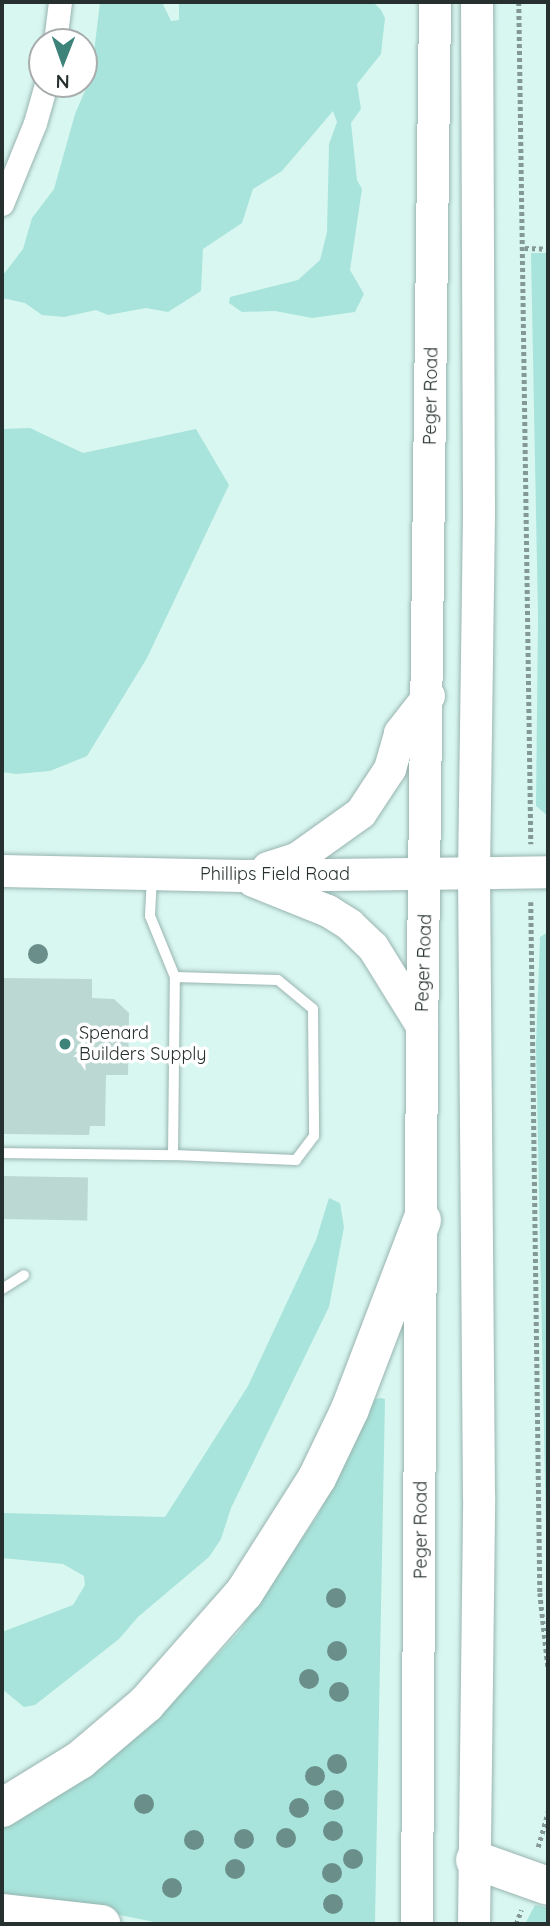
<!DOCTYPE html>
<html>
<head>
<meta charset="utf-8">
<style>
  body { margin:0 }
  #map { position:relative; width:550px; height:1926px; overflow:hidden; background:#d9f7f1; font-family:Quicksand,sans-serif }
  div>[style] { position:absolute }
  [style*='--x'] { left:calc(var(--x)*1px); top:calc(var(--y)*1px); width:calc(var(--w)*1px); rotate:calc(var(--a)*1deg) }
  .green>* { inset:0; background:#a8e4db }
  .building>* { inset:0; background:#bbd8d3; transform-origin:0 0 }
  .path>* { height:4.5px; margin-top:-2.25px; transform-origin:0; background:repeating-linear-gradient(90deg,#849995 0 3.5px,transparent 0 7px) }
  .roads { filter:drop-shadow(0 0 2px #98b4b0) drop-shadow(0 0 2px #98b4b0) }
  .lane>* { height:10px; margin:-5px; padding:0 5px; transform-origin:5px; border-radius:5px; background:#fff }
  .street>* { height:23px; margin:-11.5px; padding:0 11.5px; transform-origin:11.5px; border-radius:11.5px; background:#fff }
  .secondary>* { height:32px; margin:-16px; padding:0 16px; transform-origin:16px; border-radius:16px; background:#fff }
  .highway>* { height:38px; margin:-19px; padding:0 19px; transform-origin:19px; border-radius:19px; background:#fff }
  .trees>* { width:20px; height:20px; margin:-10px; border-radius:50%; background:#6a8f8a }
  .dots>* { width:19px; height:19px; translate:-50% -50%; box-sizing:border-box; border:4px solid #fff; border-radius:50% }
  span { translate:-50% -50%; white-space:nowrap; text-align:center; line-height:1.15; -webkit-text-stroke:7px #fff; paint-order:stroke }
  .street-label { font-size:18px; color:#26312f }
  .poi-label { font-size:18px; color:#26312f }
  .left { translate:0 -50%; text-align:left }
  .frame { position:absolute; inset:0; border:4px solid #26312f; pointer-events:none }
  .north { position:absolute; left:28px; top:28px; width:70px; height:70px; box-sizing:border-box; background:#fff; border:2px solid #a8adac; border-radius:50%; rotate:181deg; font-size:19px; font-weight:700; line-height:28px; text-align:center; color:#26312f }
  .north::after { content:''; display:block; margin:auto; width:24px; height:32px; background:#3d837a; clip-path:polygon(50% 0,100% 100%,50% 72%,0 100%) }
</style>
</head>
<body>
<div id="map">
  <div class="green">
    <i style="clip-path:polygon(100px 2px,162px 2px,171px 21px,179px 20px,179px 2px,373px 2px,381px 10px,385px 18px,381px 54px,357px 84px,361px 109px,351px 123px,357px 180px,362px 189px,350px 270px,364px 294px,355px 312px,312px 318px,275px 311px,242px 312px,229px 303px,230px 297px,298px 280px,320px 260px,327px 232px,329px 144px,337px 122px,333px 111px,282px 171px,253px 189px,242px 223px,203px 249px,201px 291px,168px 312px,146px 308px,108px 315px,96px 310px,64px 317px,42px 315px,25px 303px,2px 298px,3px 275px,23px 249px,32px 218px,54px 189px,75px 114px,91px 77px)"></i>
    <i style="clip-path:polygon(531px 253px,548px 253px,548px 816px,536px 806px,538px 617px)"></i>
    <i style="clip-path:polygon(30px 428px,83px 453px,196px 429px,229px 485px,147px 658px,87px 756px,50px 771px,16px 774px,2px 772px,2px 429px)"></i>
    <i style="clip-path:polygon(548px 932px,548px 1627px,536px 1045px,540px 937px)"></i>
    <i style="clip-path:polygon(329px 1198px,340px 1203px,344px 1227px,329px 1307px,231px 1508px,221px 1539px,209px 1557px,138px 1617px,119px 1639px,35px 1705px,24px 1707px,2px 1689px,2px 1632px,73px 1605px,85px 1585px,84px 1576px,63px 1564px,2px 1558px,2px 1513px,165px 1517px,248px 1386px,316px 1240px)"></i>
    <i style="clip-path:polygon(381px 1398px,385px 1399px,375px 1924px,164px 1924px,95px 1910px,2px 1898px,2px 1829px,49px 1801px,169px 1706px,238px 1633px,318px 1515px,371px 1400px)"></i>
    <i style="clip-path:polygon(535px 1905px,548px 1908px,548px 1924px,525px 1924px)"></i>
  </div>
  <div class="building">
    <i style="clip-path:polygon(2px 978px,92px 979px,92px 998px,114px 999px,129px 1013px,128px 1075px,106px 1075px,105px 1126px,90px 1126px,89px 1135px,2px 1134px)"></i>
    <i style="left:2px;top:1176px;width:86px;height:43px;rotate:1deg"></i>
  </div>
  <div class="path">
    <i style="--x:519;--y:2;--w:842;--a:89.18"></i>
    <i style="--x:525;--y:248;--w:23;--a:2"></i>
    <i style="--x:531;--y:902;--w:691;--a:89.25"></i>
    <i style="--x:540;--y:1593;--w:74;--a:83.8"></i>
    <i style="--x:538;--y:1847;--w:37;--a:-74"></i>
    <i style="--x:516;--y:1924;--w:15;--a:-70"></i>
  </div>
  <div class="roads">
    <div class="lane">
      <i style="--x:152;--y:877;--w:39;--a:93"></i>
      <i style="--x:150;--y:916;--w:66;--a:67.7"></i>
      <i style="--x:175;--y:977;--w:103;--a:1.7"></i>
      <i style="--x:278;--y:980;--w:45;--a:39.6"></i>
      <i style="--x:313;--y:1009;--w:127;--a:89.5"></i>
      <i style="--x:314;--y:1136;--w:30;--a:127"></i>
      <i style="--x:296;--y:1160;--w:123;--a:-177.7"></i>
      <i style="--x:173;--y:1155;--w:178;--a:-89.4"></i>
      <i style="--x:2;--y:1153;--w:171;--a:0.7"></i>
      <i style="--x:2;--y:1289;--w:26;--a:-32"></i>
    </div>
    <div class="street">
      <i style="--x:55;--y:42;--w:40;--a:-82.9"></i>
      <i style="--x:2;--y:204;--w:87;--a:-67.8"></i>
      <i style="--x:35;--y:123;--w:41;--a:-74.2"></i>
    </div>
    <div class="secondary">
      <i style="--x:268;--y:868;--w:32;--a:-18"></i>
      <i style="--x:298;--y:858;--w:77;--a:-35.5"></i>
      <i style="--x:361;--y:813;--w:53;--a:-56.6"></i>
      <i style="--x:390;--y:769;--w:37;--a:-74"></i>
      <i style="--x:400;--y:733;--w:47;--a:-51.9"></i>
      <i style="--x:2;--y:871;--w:240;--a:1.2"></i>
      <i style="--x:242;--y:876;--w:306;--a:-0.7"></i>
      <i style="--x:253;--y:881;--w:81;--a:21.8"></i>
      <i style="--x:328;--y:911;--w:26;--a:32"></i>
      <i style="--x:350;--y:925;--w:32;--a:44"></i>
      <i style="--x:373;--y:947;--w:93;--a:58.2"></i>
      <i style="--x:417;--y:1924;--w:884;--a:-89.68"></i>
      <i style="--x:422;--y:1040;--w:1038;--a:-89.28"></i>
      <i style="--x:474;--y:1924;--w:428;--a:-89.3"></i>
      <i style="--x:479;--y:1496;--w:623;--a:-90.46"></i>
      <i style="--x:474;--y:873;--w:361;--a:-89.2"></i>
      <i style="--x:479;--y:512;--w:510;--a:-90.22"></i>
    </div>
    <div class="highway">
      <i style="--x:2;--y:1808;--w:92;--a:-31.6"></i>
      <i style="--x:80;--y:1760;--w:87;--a:-40.3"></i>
      <i style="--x:146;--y:1704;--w:148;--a:-48.6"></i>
      <i style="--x:244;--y:1593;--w:136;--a:-57.6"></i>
      <i style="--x:317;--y:1478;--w:76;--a:-64.4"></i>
      <i style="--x:350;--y:1409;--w:202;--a:-69.1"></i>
      <i style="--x:475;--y:1860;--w:77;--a:19.6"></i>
      <i style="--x:2;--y:1913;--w:100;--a:6.3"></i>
    </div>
  </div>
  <div class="trees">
    <i style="left:38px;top:954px"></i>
    <i style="left:336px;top:1598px"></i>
    <i style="left:337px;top:1651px"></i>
    <i style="left:309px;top:1679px"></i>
    <i style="left:339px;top:1692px"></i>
    <i style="left:337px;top:1764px"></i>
    <i style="left:315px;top:1776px"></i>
    <i style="left:334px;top:1800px"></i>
    <i style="left:144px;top:1804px"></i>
    <i style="left:299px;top:1808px"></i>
    <i style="left:333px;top:1831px"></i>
    <i style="left:286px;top:1838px"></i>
    <i style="left:244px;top:1839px"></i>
    <i style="left:194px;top:1840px"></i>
    <i style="left:353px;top:1859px"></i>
    <i style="left:235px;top:1869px"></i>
    <i style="left:332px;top:1873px"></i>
    <i style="left:172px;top:1888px"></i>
    <i style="left:333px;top:1904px"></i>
  </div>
  <div class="dots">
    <i style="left:65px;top:1044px;background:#3d837a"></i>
  </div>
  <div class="street-label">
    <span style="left:431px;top:396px;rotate:-89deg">Peger Road</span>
    <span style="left:275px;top:874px">Phillips Field Road</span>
    <span style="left:424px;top:963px;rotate:-88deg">Peger Road</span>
    <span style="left:421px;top:1530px;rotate:-90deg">Peger Road</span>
  </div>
  <div class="poi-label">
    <span class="left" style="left:79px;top:1044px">Spenard<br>Builders Supply</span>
  </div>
  <div class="frame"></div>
  <div class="north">N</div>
</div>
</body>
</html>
